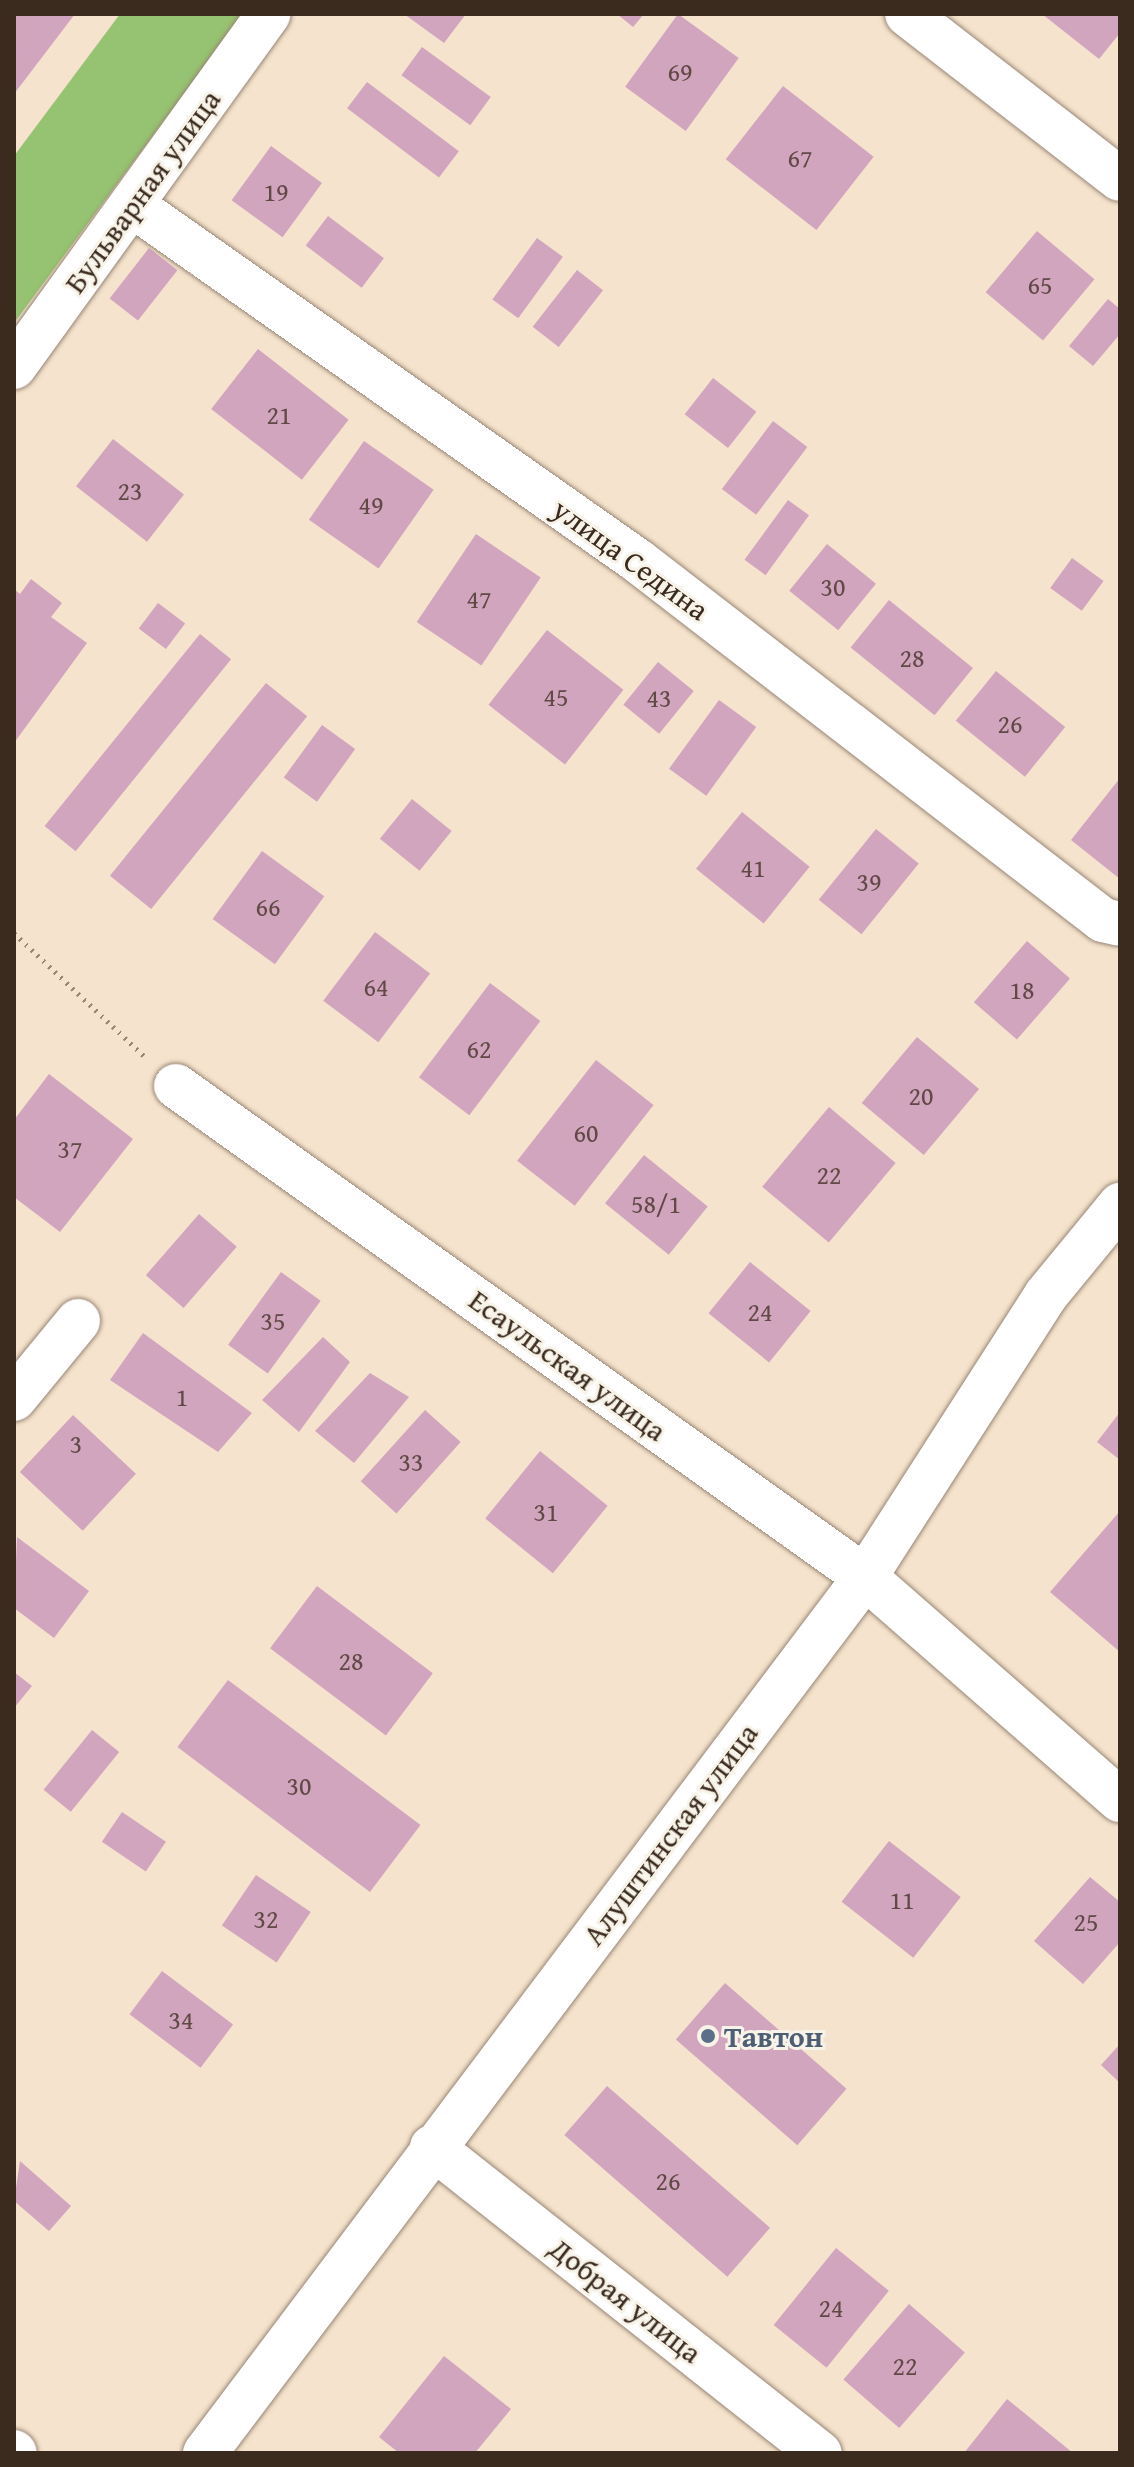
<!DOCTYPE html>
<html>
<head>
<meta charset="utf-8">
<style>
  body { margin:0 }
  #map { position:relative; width:1134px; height:2467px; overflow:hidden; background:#f5e3cd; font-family:"Gentium Book Plus",serif }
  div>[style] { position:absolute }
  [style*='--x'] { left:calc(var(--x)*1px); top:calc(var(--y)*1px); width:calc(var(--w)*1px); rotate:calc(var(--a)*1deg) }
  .green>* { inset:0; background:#96c371 }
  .building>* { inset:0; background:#d2a5bf; transform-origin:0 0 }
  .path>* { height:5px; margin-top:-2.5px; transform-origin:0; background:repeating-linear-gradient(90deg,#988676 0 2px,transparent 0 8px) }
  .roads { filter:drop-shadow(0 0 2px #988676) drop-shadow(0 0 2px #988676) }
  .minor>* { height:44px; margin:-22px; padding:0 22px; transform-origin:22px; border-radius:22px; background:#fff }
  .dots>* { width:22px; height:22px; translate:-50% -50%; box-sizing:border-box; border:4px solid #f7f3e8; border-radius:50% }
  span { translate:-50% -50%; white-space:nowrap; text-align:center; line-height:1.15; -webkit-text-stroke:6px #f7f3e8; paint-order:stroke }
  .number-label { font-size:26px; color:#614946 }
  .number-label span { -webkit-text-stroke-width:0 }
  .street-label { font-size:30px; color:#3b2a1e }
  .service-label { font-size:30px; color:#4e5e75; font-weight:700 }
  .left { translate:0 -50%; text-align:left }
  .frame { position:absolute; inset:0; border:16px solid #3b2a1e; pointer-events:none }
</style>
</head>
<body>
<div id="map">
  <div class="green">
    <i style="clip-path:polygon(120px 14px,243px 14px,14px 323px,14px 156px)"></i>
  </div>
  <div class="building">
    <i style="clip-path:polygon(14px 14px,75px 14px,14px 94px)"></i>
    <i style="clip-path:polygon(404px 14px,466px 14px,444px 43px)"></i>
    <i style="clip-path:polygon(617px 14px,644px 14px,633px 27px)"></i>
    <i style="left:678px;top:14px;width:75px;height:90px;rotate:36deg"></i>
    <i style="clip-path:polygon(1042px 14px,1120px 14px,1120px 33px,1099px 59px)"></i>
    <i style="left:422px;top:47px;width:85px;height:35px;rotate:36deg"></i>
    <i style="left:367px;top:82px;width:115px;height:33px;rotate:37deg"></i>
    <i style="left:783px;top:86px;width:115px;height:93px;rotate:38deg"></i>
    <i style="left:271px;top:146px;width:63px;height:67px;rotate:36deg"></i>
    <i style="left:328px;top:216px;width:70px;height:37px;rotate:37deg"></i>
    <i style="left:1037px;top:231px;width:75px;height:80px;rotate:40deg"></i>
    <i style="left:537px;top:238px;width:32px;height:76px;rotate:36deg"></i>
    <i style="left:149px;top:248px;width:36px;height:64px;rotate:38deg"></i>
    <i style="left:577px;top:270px;width:33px;height:72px;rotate:38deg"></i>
    <i style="clip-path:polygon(1108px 299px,1120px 309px,1120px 334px,1093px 366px,1069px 346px)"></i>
    <i style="left:258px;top:349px;width:115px;height:76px;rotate:38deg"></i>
    <i style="left:713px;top:378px;width:55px;height:46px;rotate:38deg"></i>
    <i style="left:773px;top:421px;width:43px;height:85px;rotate:37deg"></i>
    <i style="left:113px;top:439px;width:90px;height:60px;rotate:38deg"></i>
    <i style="left:364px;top:441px;width:85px;height:96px;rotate:35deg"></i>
    <i style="left:788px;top:500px;width:26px;height:74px;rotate:36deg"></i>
    <i style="left:476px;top:534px;width:78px;height:106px;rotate:34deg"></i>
    <i style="left:827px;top:544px;width:63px;height:60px;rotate:39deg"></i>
    <i style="left:1072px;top:558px;width:39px;height:37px;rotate:36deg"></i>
    <i style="clip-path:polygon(31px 579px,62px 603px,51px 617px,87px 643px,14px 743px,14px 589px,20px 594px)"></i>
    <i style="left:889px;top:600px;width:108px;height:61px;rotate:39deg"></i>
    <i style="left:158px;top:603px;width:34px;height:32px;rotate:37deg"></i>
    <i style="left:547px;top:630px;width:97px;height:95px;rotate:38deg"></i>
    <i style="left:200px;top:634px;width:40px;height:247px;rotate:39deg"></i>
    <i style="left:658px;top:662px;width:46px;height:55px;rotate:39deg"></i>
    <i style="left:996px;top:671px;width:89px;height:64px;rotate:39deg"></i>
    <i style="left:266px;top:683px;width:53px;height:248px;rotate:39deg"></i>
    <i style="left:719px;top:700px;width:46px;height:85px;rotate:36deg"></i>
    <i style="left:322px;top:725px;width:41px;height:65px;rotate:36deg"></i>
    <i style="clip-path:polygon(1120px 778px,1120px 879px,1071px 840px)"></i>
    <i style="left:412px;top:799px;width:51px;height:51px;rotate:39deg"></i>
    <i style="left:742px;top:812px;width:87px;height:73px;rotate:39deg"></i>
    <i style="left:876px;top:829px;width:55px;height:91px;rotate:39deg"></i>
    <i style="left:262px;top:851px;width:77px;height:84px;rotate:36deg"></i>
    <i style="left:375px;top:932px;width:69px;height:86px;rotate:37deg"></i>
    <i style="left:1027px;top:941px;width:57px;height:81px;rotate:41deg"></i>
    <i style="left:490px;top:983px;width:63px;height:118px;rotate:37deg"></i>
    <i style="left:917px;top:1037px;width:81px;height:86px;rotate:40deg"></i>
    <i style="left:596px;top:1060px;width:73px;height:128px;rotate:38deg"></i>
    <i style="clip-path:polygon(49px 1074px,133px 1139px,60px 1232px,14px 1197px,14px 1120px)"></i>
    <i style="left:829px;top:1107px;width:87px;height:104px;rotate:40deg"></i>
    <i style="left:644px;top:1155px;width:82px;height:62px;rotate:39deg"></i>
    <i style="left:199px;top:1214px;width:50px;height:81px;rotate:41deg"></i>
    <i style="left:750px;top:1262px;width:78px;height:66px;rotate:39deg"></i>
    <i style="left:281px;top:1272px;width:49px;height:90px;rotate:36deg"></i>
    <i style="clip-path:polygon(143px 1333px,252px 1413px,218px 1452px,110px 1380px)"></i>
    <i style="clip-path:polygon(323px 1337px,350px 1362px,299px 1432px,262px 1400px)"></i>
    <i style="clip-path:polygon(370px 1373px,409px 1397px,354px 1463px,315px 1431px)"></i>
    <i style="left:425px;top:1410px;width:48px;height:96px;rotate:42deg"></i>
    <i style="clip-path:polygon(1120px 1412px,1120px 1460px,1097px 1442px)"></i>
    <i style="left:73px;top:1415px;width:86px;height:78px;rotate:43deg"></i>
    <i style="left:540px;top:1451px;width:87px;height:87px;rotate:39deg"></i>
    <i style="clip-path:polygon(1120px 1511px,1120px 1652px,1050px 1592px)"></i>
    <i style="clip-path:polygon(17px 1537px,89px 1591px,54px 1638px,14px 1608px)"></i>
    <i style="left:317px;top:1586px;width:145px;height:78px;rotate:37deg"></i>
    <i style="clip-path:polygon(14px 1672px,32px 1686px,14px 1708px)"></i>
    <i style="left:228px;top:1680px;width:241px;height:84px;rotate:37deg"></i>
    <i style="left:92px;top:1730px;width:35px;height:77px;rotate:39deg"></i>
    <i style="left:122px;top:1812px;width:53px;height:36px;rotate:34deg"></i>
    <i style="left:889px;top:1841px;width:91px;height:77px;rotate:38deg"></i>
    <i style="left:256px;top:1875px;width:66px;height:61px;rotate:34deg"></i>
    <i style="clip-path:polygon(1090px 1877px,1120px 1902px,1120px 1942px,1083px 1984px,1034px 1941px)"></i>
    <i style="left:162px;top:1971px;width:89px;height:54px;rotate:37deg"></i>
    <i style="left:725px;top:1983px;width:161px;height:75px;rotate:41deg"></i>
    <i style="clip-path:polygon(1120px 2044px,1120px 2083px,1101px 2065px)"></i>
    <i style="left:607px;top:2086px;width:216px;height:65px;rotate:41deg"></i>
    <i style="clip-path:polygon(20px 2161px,71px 2206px,49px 2231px,14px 2201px)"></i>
    <i style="left:836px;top:2248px;width:68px;height:99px;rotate:39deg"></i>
    <i style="left:909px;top:2304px;width:74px;height:100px;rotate:41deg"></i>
    <i style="clip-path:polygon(444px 2356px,511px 2409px,475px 2453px,399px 2453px,379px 2437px)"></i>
    <i style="clip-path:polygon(1007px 2399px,1073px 2453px,964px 2453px)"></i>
  </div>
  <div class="path">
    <i style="--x:14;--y:933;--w:182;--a:43.4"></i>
  </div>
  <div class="roads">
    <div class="minor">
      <i style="--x:907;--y:14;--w:269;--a:37.8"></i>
      <i style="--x:132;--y:205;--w:619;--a:35.13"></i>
      <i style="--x:638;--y:561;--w:587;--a:37.67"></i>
      <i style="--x:1103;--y:920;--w:17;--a:13"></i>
      <i style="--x:14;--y:367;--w:435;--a:-54.2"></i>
      <i style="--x:176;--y:1086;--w:846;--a:35.47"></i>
      <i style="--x:865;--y:1577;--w:339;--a:41.2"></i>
      <i style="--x:14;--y:1399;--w:101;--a:-50.6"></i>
      <i style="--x:432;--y:2147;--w:494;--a:38.3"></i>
      <i style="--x:14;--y:2452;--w:1;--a:45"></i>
      <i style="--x:205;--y:2453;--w:1097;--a:-53"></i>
      <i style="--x:865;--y:1577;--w:335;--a:-57.3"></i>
      <i style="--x:1046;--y:1295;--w:117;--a:-50.6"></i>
    </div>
  </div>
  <div class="dots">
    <i style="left:708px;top:2036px;background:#5c6f8a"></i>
  </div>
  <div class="number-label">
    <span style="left:680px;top:72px">69</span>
    <span style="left:800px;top:158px">67</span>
    <span style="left:276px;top:192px">19</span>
    <span style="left:1040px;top:285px">65</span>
    <span style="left:279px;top:415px">21</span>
    <span style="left:130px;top:491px">23</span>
    <span style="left:371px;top:505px">49</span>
    <span style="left:833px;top:587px">30</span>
    <span style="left:479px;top:599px">47</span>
    <span style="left:912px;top:658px">28</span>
    <span style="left:556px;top:697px">45</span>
    <span style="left:659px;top:698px">43</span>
    <span style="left:1010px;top:724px">26</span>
    <span style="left:753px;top:868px">41</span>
    <span style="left:869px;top:882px">39</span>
    <span style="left:268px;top:907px">66</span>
    <span style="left:376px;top:987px">64</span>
    <span style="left:1022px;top:990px">18</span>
    <span style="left:479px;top:1049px">62</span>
    <span style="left:921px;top:1096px">20</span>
    <span style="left:586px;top:1133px">60</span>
    <span style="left:70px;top:1149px">37</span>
    <span style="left:829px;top:1175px">22</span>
    <span style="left:656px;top:1204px">58/1</span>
    <span style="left:760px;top:1312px">24</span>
    <span style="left:273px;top:1321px">35</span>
    <span style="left:182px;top:1397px">1</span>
    <span style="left:76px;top:1444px">3</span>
    <span style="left:411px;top:1462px">33</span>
    <span style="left:546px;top:1512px">31</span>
    <span style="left:351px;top:1661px">28</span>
    <span style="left:299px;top:1786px">30</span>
    <span style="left:902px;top:1900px">11</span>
    <span style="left:266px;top:1919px">32</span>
    <span style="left:1086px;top:1922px">25</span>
    <span style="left:181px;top:2020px">34</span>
    <span style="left:668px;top:2181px">26</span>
    <span style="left:831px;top:2308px">24</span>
    <span style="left:905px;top:2366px">22</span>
  </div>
  <div class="street-label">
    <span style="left:142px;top:191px;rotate:-54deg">Бульварная улица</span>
    <span style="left:631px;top:559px;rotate:36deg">улица Седина</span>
    <span style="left:568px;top:1365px;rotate:36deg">Есаульская улица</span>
    <span style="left:670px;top:1834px;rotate:-53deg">Алуштинская улица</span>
    <span style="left:626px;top:2300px;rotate:38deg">Добрая улица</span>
  </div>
  <div class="service-label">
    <span class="left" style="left:724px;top:2036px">Тавтон</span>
  </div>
  <div class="frame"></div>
</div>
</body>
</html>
